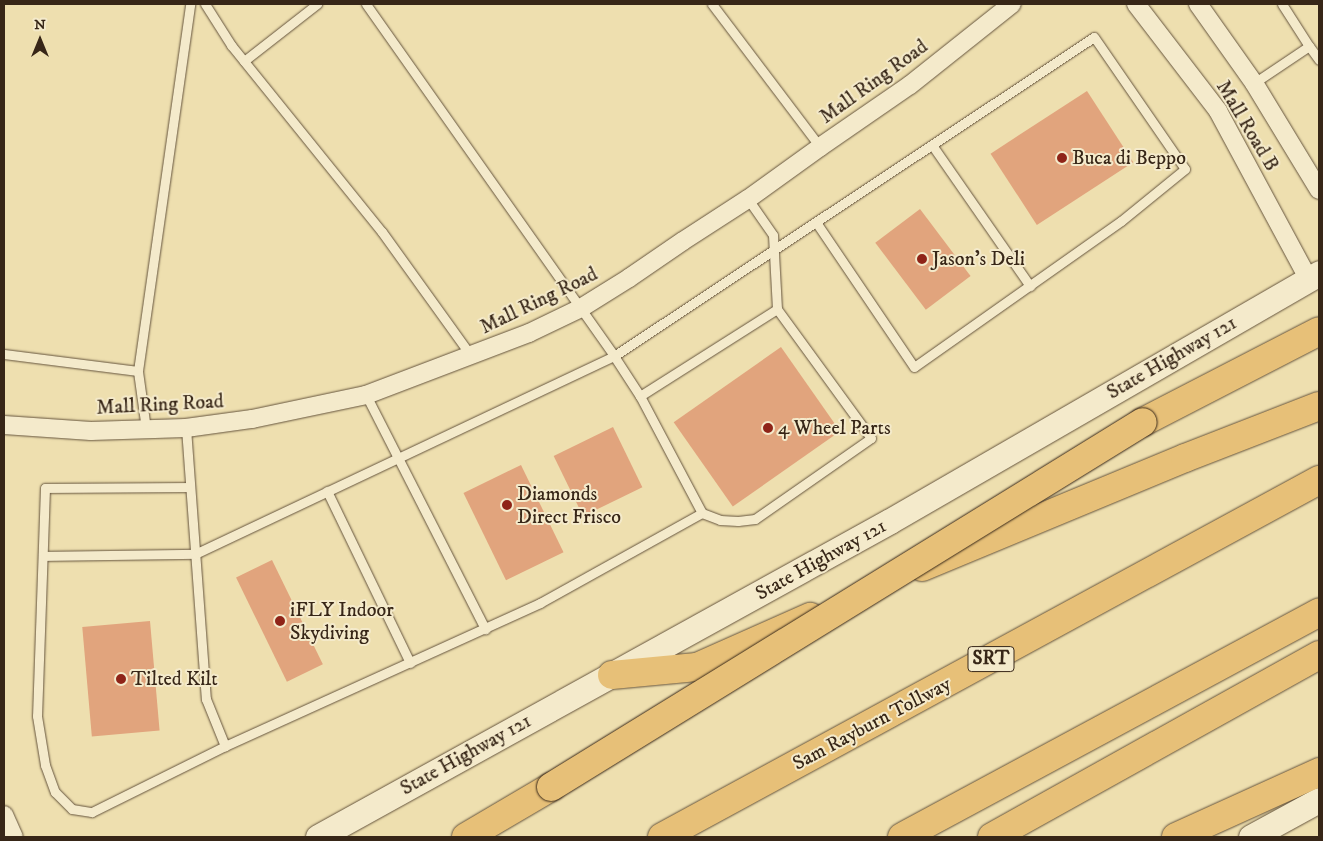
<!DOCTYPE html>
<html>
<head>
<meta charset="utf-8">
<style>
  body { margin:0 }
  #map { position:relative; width:1323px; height:841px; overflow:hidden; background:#eedfaf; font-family:"IM FELL DW Pica",serif }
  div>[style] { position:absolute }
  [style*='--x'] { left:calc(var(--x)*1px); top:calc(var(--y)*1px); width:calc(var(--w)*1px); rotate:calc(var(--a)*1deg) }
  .building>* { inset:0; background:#e1a47d; transform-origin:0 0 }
  .roads { filter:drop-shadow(0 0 1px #65543d) drop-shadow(0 0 1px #65543d) }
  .service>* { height:9px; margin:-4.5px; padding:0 4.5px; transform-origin:4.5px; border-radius:4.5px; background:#f4eacb }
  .minor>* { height:18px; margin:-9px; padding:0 9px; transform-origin:9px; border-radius:9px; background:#f4eacb }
  .secondary>* { height:25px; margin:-12.5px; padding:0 12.5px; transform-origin:12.5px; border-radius:12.5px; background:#f4eacb }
  .motorway>* { height:28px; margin:-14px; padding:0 14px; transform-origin:14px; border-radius:14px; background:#e7c078 }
  .bridges { filter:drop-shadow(0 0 1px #372617) drop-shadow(0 0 1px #372617) }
  .motorway-bridge>* { height:28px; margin:-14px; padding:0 14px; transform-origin:14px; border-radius:14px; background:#e7c078 }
  .dots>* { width:14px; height:14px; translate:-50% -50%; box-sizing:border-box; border:2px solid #f4eacb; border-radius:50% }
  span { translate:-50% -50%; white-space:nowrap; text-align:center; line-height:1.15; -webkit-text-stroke:4px #f4eacb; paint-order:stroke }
  .shield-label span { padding:1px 4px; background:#f4eacb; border:1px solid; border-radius:4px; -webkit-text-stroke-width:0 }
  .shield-label { font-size:19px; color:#372617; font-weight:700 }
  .street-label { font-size:20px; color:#372617 }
  .poi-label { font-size:20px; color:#372617 }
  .left { translate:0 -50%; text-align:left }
  .frame { position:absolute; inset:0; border:5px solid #372617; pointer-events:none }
  .north { position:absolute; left:15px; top:15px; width:50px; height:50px; -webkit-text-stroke:4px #f4eacb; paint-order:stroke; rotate:0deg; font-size:14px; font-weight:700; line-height:20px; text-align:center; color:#372617 }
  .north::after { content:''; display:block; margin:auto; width:18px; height:22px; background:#372617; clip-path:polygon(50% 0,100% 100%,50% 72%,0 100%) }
</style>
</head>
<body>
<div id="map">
  <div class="building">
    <i style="left:1087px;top:91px;width:85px;height:115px;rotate:57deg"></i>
    <i style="left:920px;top:209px;width:84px;height:56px;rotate:53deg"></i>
    <i style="left:781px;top:347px;width:103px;height:131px;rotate:55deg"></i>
    <i style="left:613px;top:427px;width:67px;height:66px;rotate:64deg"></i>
    <i style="left:521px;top:465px;width:97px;height:64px;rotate:64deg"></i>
    <i style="left:272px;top:560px;width:116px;height:40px;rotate:64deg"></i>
    <i style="left:150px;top:621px;width:110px;height:68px;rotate:85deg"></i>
  </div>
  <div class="roads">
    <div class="service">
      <i style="--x:205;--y:4;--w:49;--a:57.6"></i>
      <i style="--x:231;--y:45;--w:240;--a:51.1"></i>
      <i style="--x:382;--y:232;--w:153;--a:54.3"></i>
      <i style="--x:366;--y:4;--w:431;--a:54.8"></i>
      <i style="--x:614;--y:356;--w:48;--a:57"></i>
      <i style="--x:640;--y:396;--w:132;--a:62.1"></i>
      <i style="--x:702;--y:513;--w:19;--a:21"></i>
      <i style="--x:720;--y:520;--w:18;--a:3"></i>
      <i style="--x:738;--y:521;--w:17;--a:-7"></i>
      <i style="--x:755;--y:519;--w:141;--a:-34.9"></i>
      <i style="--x:871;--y:438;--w:160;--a:-126.1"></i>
      <i style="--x:777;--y:309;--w:74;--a:-93.1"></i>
      <i style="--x:773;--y:235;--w:44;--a:-124.8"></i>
      <i style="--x:712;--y:4;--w:179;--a:52.9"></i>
      <i style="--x:1282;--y:4;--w:50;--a:57.3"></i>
      <i style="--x:244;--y:61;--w:93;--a:-38"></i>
      <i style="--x:1254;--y:83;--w:66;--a:-33.9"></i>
      <i style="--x:1309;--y:46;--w:17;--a:54"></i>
      <i style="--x:932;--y:145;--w:172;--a:55.2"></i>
      <i style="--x:4;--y:354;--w:135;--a:7.2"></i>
      <i style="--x:366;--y:395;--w:263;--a:63"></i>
      <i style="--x:640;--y:396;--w:162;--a:-32.4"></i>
      <i style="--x:186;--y:428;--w:272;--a:85.8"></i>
      <i style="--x:206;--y:699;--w:51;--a:68"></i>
      <i style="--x:146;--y:429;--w:59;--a:-97.9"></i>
      <i style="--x:138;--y:371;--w:371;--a:-81.9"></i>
      <i style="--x:190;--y:487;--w:145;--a:179.6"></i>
      <i style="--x:45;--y:488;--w:228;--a:92"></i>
      <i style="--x:37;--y:716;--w:50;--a:80.7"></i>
      <i style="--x:45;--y:765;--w:29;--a:70"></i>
      <i style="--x:55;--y:792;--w:24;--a:45"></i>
      <i style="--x:72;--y:809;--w:20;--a:9"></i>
      <i style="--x:92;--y:812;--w:148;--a:-26.4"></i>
      <i style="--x:225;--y:746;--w:346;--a:-24.4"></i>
      <i style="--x:540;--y:603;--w:185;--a:-29.1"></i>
      <i style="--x:327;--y:491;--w:191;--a:64.2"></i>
      <i style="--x:43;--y:556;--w:152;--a:-0.8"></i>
      <i style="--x:195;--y:554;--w:463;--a:-25.3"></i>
      <i style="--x:614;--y:356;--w:576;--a:-33.61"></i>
      <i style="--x:1094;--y:37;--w:160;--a:55.4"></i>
      <i style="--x:1185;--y:169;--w:82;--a:140.9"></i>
      <i style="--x:1121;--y:221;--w:253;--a:144.8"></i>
      <i style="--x:914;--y:367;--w:175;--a:-124.1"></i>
    </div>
    <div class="minor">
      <i style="--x:1136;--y:4;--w:135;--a:52.5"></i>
      <i style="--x:1218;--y:111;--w:190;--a:61.7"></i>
      <i style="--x:1198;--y:4;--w:97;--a:54.7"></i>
      <i style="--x:1254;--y:83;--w:125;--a:58.7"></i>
      <i style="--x:4;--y:425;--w:87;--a:3.9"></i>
      <i style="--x:91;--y:431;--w:95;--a:-1.8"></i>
      <i style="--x:186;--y:428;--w:67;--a:-7.8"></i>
      <i style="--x:252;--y:419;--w:116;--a:-11.9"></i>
      <i style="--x:366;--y:395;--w:174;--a:-20.8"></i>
      <i style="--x:529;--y:333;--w:58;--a:-25.7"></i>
      <i style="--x:581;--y:308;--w:57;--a:-32"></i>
      <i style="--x:629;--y:278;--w:65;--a:-34.4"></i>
      <i style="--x:683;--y:241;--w:77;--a:-32.9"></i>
      <i style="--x:748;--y:199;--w:89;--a:-35.8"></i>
      <i style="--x:820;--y:147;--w:109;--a:-34.6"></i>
      <i style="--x:910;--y:85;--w:130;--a:-38.5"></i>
      <i style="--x:4;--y:815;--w:24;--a:66"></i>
    </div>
    <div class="secondary">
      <i style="--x:318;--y:837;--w:653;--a:-28.92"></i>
      <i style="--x:890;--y:521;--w:496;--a:-30"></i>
      <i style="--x:1251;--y:837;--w:77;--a:-28.6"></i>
    </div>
    <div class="motorway">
      <i style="--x:1143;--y:422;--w:198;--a:-27.3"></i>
      <i style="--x:922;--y:567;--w:285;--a:-22.5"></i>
      <i style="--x:1185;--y:458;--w:144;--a:-21.2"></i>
      <i style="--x:612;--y:675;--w:85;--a:-5.4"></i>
      <i style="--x:697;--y:667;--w:124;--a:-23.9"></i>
      <i style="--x:466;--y:837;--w:99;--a:-30.5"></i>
      <i style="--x:662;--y:837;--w:748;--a:-28.52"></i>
      <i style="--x:902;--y:837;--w:474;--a:-28.3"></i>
      <i style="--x:992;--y:837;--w:374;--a:-29.1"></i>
      <i style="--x:1176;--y:837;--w:157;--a:-24.4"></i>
    </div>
  </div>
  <div class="bridges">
    <div class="motorway-bridge">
      <i style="--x:551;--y:787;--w:695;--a:-31.66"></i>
    </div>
  </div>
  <div class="dots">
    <i style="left:1062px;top:158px;background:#8f2418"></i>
    <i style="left:922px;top:259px;background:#8f2418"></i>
    <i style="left:768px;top:428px;background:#8f2418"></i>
    <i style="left:507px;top:505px;background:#8f2418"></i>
    <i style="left:280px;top:621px;background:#8f2418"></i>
    <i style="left:121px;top:679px;background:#8f2418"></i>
  </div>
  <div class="shield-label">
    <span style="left:991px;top:659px">SRT</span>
  </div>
  <div class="street-label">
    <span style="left:874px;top:82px;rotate:-36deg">Mall Ring Road</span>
    <span style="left:1247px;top:126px;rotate:59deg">Mall Road B</span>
    <span style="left:539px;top:301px;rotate:-26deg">Mall Ring Road</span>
    <span style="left:1172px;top:358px;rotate:-30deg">State Highway 121</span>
    <span style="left:160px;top:405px;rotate:-3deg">Mall Ring Road</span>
    <span style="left:821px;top:560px;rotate:-29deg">State Highway 121</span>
    <span style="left:872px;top:724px;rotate:-28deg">Sam Rayburn Tollway</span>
    <span style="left:466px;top:755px;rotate:-29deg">State Highway 121</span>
  </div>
  <div class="poi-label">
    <span class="left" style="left:1072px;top:158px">Buca di Beppo</span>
    <span class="left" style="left:932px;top:259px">Jason's Deli</span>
    <span class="left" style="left:778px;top:428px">4 Wheel Parts</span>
    <span class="left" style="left:517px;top:506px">Diamonds<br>Direct Frisco</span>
    <span class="left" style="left:290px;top:622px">iFLY Indoor<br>Skydiving</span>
    <span class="left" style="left:131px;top:679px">Tilted Kilt</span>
  </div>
  <div class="frame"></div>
  <div class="north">N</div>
</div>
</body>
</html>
